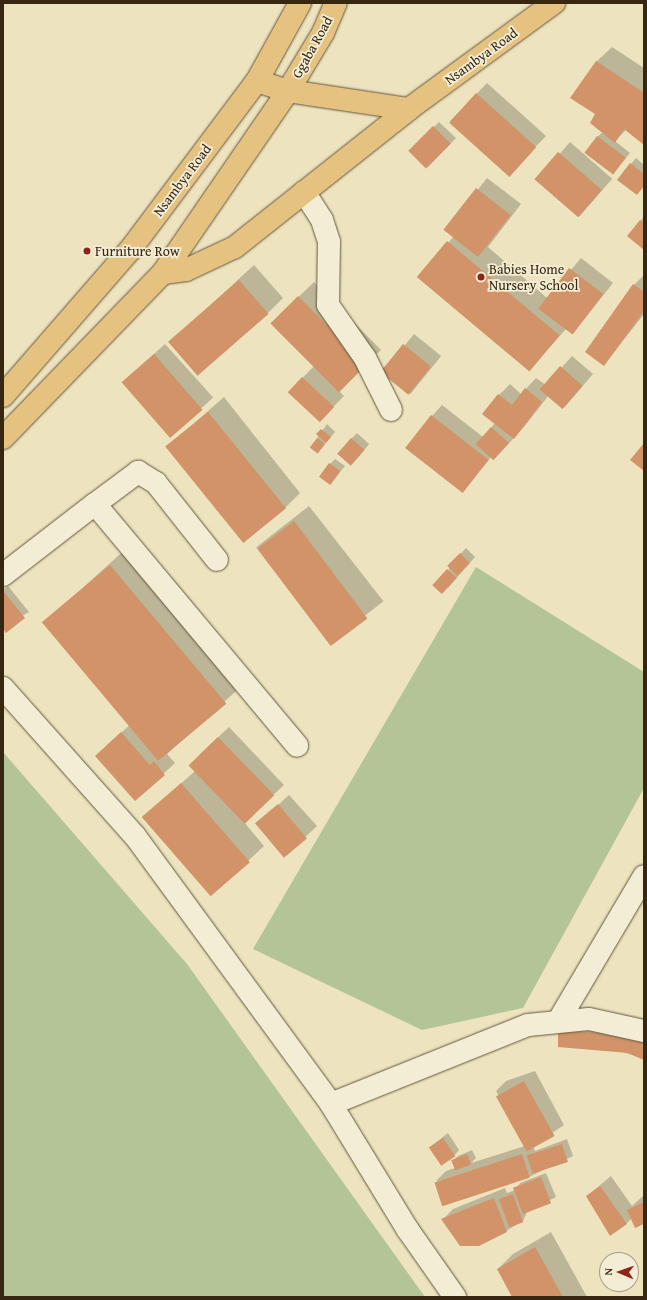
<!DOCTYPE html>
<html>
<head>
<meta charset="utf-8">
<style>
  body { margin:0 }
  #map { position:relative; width:647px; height:1300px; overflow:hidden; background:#ede3bf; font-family:"Gentium Book Plus",serif }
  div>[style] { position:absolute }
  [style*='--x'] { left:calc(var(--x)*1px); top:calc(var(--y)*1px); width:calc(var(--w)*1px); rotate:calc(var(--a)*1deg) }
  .green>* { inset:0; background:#b3c596 }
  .shadow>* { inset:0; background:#0003; transform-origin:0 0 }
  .building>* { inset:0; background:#d19367; transform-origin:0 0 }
  .roads { filter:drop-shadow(0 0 1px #64563c) drop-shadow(0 0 1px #64563c) }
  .minor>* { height:22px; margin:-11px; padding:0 11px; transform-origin:11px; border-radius:11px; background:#f3edd5 }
  .major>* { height:22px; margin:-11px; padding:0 11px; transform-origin:11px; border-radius:11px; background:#e6c280 }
  .dots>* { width:11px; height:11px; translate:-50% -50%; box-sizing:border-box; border:2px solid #f3edd5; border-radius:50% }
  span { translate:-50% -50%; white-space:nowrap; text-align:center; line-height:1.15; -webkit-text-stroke:3.5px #f3edd5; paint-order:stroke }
  .street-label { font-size:14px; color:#372710 }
  .poi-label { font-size:14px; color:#372710 }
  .left { translate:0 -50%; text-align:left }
  .frame { position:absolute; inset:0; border:4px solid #372710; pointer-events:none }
  .north { position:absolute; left:599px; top:1252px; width:40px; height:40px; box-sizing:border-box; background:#f3edd5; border:1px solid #a89e86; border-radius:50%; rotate:272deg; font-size:11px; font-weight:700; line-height:16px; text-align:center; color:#372710 }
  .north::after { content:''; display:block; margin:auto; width:14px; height:18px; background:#8f2418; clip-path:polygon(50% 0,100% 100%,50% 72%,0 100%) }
</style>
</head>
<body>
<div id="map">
  <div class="green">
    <i style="clip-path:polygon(476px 567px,644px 672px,644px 788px,523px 1008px,422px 1030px,253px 949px)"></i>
    <i style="clip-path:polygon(3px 752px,187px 964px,425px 1297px,3px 1297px)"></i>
  </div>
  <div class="shadow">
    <i style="clip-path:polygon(612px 47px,644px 68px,644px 144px,626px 130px,615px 141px,630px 153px,613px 174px,597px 137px,603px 132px,596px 113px,596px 62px)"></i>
    <i style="clip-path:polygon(487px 83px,546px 136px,519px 164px,450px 121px)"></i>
    <i style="clip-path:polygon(439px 122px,456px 138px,428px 167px,434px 127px)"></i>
    <i style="left:570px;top:142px;width:56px;height:50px;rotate:41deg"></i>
    <i style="clip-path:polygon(636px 158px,644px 165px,644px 186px,637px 194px,631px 164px)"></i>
    <i style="clip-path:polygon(487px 178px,521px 204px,488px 247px,547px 298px,581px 258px,613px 283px,582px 322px,571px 333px,566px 329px,529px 370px,419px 277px,454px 236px,446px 230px)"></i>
    <i style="clip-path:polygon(644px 217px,644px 248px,640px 221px)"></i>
    <i style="clip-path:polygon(254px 265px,283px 298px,268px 313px,170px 342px)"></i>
    <i style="clip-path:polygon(644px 275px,644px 314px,604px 365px,634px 285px)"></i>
    <i style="clip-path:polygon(314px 282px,381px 350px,339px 391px,344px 396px,330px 410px,289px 392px,314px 366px,287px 308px)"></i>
    <i style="left:414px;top:334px;width:35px;height:49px;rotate:39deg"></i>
    <i style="left:165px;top:344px;width:72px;height:57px;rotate:48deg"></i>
    <i style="clip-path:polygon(572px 356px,593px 374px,564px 408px,549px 395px,524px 427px,500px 453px,492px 456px,462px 492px,432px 416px,442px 405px,483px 437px,495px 423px,499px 395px,510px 384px,521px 394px,536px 378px,546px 385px)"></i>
    <i style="clip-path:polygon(224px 397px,300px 493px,285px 508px,167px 447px)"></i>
    <i style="clip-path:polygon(327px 424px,335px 432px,322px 447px,311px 447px)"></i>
    <i style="clip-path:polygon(357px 433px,369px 444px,357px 459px,351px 439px)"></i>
    <i style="clip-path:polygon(335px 459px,345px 466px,330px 484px,330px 464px)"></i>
    <i style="left:309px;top:506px;width:121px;height:67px;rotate:52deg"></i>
    <i style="clip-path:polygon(129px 546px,245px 683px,167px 754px,175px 763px,135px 800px,107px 745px,131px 724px,44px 623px)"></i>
    <i style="clip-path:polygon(466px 548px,475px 557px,448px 588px,449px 566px)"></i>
    <i style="clip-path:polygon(8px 586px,29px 612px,3px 627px,3px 590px)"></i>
    <i style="clip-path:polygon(229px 727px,284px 785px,244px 822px,264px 846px,211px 895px,143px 818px,195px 771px,200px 754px)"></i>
    <i style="clip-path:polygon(289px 795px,317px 826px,285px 856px,268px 814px)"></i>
    <i style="clip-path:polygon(639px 1024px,644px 1059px,559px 1031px)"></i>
    <i style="clip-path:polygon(535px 1071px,564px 1125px,533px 1146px,535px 1151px,567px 1139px,573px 1156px,529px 1177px,436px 1181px,446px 1171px,455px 1168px,452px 1161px,458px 1156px,472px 1150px,476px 1158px,471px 1163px,525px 1146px,496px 1091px,506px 1081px)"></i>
    <i style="clip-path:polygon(448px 1133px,459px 1150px,454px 1156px,430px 1147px)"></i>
    <i style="clip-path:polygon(546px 1173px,556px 1197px,527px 1212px,523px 1221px,506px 1231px,443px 1219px,453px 1209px,505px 1188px,507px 1193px,515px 1190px,520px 1183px)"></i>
    <i style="clip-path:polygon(611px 1176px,632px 1206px,644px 1195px,644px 1223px,632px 1218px,626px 1224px,587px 1196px)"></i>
    <i style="clip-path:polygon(551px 1232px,587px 1297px,513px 1297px,498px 1269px,513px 1254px)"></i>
  </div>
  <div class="building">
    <i style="clip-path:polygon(596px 61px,644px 93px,644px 145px,624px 129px,615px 143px,590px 123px,595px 114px,570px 98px)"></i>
    <i style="left:476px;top:93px;width:81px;height:40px;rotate:42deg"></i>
    <i style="left:433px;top:126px;width:25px;height:35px;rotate:45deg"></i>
    <i style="left:597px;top:136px;width:36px;height:21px;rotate:37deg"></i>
    <i style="left:558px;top:152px;width:58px;height:36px;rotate:41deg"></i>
    <i style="clip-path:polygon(630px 163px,644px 174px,644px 186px,637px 195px,617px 180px)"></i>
    <i style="left:476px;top:188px;width:44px;height:53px;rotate:38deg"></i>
    <i style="clip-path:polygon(640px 220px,644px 224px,644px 250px,627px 236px)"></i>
    <i style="left:447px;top:241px;width:147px;height:47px;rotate:40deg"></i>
    <i style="left:569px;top:268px;width:43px;height:51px;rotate:37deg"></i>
    <i style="left:239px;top:280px;width:45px;height:94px;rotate:49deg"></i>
    <i style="clip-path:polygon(633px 284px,644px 292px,644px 311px,604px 366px,585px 352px)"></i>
    <i style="left:298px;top:296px;width:97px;height:39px;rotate:45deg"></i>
    <i style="left:403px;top:344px;width:36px;height:36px;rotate:39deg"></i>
    <i style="left:154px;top:354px;width:74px;height:43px;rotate:49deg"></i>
    <i style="left:560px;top:366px;width:30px;height:31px;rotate:41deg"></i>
    <i style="left:302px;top:377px;width:44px;height:21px;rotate:43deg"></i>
    <i style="clip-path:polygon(525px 388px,542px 402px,514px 439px,482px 414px,498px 394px,512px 405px)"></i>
    <i style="left:208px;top:412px;width:124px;height:55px;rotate:51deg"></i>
    <i style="left:431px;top:415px;width:73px;height:42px;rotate:38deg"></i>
    <i style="left:491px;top:427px;width:24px;height:23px;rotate:42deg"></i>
    <i style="clip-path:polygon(321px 429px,331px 437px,326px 443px,316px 434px)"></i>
    <i style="left:317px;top:438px;width:10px;height:12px;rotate:37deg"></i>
    <i style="left:351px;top:438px;width:18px;height:21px;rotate:41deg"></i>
    <i style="clip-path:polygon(644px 443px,644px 471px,630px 460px)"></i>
    <i style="left:329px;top:463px;width:14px;height:17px;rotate:36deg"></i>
    <i style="left:294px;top:521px;width:122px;height:46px;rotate:53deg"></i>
    <i style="left:460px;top:553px;width:14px;height:18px;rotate:45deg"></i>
    <i style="left:110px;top:565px;width:181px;height:89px;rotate:50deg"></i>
    <i style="left:447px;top:569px;width:13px;height:22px;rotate:42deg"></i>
    <i style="clip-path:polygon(3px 591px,25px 618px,6px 633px,3px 629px)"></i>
    <i style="clip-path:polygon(121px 732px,150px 765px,154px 761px,165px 775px,135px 801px,95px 756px)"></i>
    <i style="left:218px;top:737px;width:81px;height:41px;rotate:46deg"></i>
    <i style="left:181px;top:783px;width:105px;height:52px;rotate:49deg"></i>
    <i style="left:278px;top:804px;width:45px;height:30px;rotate:50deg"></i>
    <i style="clip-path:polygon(558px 1031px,628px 1034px,644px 1041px,644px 1060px,628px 1053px,558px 1047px)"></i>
    <i style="left:524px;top:1081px;width:63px;height:32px;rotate:61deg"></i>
    <i style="left:443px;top:1138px;width:22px;height:17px;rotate:56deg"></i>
    <i style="left:562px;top:1144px;width:19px;height:37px;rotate:72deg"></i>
    <i style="left:467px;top:1154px;width:11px;height:17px;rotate:68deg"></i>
    <i style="left:522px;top:1154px;width:25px;height:92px;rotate:72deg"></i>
    <i style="left:541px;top:1177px;width:28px;height:30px;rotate:69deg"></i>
    <i style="clip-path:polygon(600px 1186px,627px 1224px,610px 1236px,586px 1196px)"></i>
    <i style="left:513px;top:1194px;width:30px;height:15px;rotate:70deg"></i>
    <i style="clip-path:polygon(494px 1198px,507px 1232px,479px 1246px,460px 1246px,441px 1219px)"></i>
    <i style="clip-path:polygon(644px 1202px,644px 1224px,635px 1228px,627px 1210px)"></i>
    <i style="clip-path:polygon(535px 1247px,563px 1297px,512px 1297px,497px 1269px)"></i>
  </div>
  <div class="roads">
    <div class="minor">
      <i style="--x:304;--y:192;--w:33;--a:57"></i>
      <i style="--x:322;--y:220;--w:23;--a:72"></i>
      <i style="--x:329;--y:242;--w:63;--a:90.9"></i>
      <i style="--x:328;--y:305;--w:65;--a:55.1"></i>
      <i style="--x:365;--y:358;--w:58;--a:63.4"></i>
      <i style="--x:95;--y:504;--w:54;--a:-36.7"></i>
      <i style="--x:138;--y:472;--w:21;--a:31"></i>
      <i style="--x:156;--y:483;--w:98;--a:51.6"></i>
      <i style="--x:3;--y:575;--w:116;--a:-37.7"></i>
      <i style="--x:95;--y:504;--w:315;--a:50.1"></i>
      <i style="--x:3;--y:688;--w:198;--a:48.3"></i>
      <i style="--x:135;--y:836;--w:332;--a:53.8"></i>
      <i style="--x:331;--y:1104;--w:148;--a:58.6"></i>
      <i style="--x:408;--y:1230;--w:82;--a:55"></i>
      <i style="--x:559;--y:1020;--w:167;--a:-59.4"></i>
      <i style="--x:331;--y:1104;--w:212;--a:-21.9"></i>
      <i style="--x:528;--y:1025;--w:61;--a:-5.6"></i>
      <i style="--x:589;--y:1019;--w:56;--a:12.3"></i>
    </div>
    <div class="major">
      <i style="--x:257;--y:81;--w:33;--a:18"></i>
      <i style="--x:288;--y:91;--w:122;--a:8.5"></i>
      <i style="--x:163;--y:273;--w:23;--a:-7"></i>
      <i style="--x:186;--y:270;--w:54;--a:-25.1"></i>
      <i style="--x:235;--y:247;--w:222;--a:-38.4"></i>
      <i style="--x:409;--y:109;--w:180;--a:-36.2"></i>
      <i style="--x:3;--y:396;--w:194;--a:-49"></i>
      <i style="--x:130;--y:250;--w:211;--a:-53.1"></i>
      <i style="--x:257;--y:81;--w:89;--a:-61.1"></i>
      <i style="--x:3;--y:438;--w:230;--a:-45.9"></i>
      <i style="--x:163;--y:273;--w:221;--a:-55.5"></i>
      <i style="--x:288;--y:91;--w:68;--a:-58.9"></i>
      <i style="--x:323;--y:33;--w:33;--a:-67"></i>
    </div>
  </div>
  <div class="dots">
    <i style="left:87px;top:251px;background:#8f2418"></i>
    <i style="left:481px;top:277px;background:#8f2418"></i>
  </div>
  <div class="street-label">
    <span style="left:312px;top:47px;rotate:-61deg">Ggaba Road</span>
    <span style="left:481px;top:56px;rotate:-36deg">Nsambya Road</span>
    <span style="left:182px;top:180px;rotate:-53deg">Nsambya Road</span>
  </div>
  <div class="poi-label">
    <span class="left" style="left:95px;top:251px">Furniture Row</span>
    <span class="left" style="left:489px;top:277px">Babies Home<br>Nursery School</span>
  </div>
  <div class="frame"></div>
  <div class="north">N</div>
</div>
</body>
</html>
